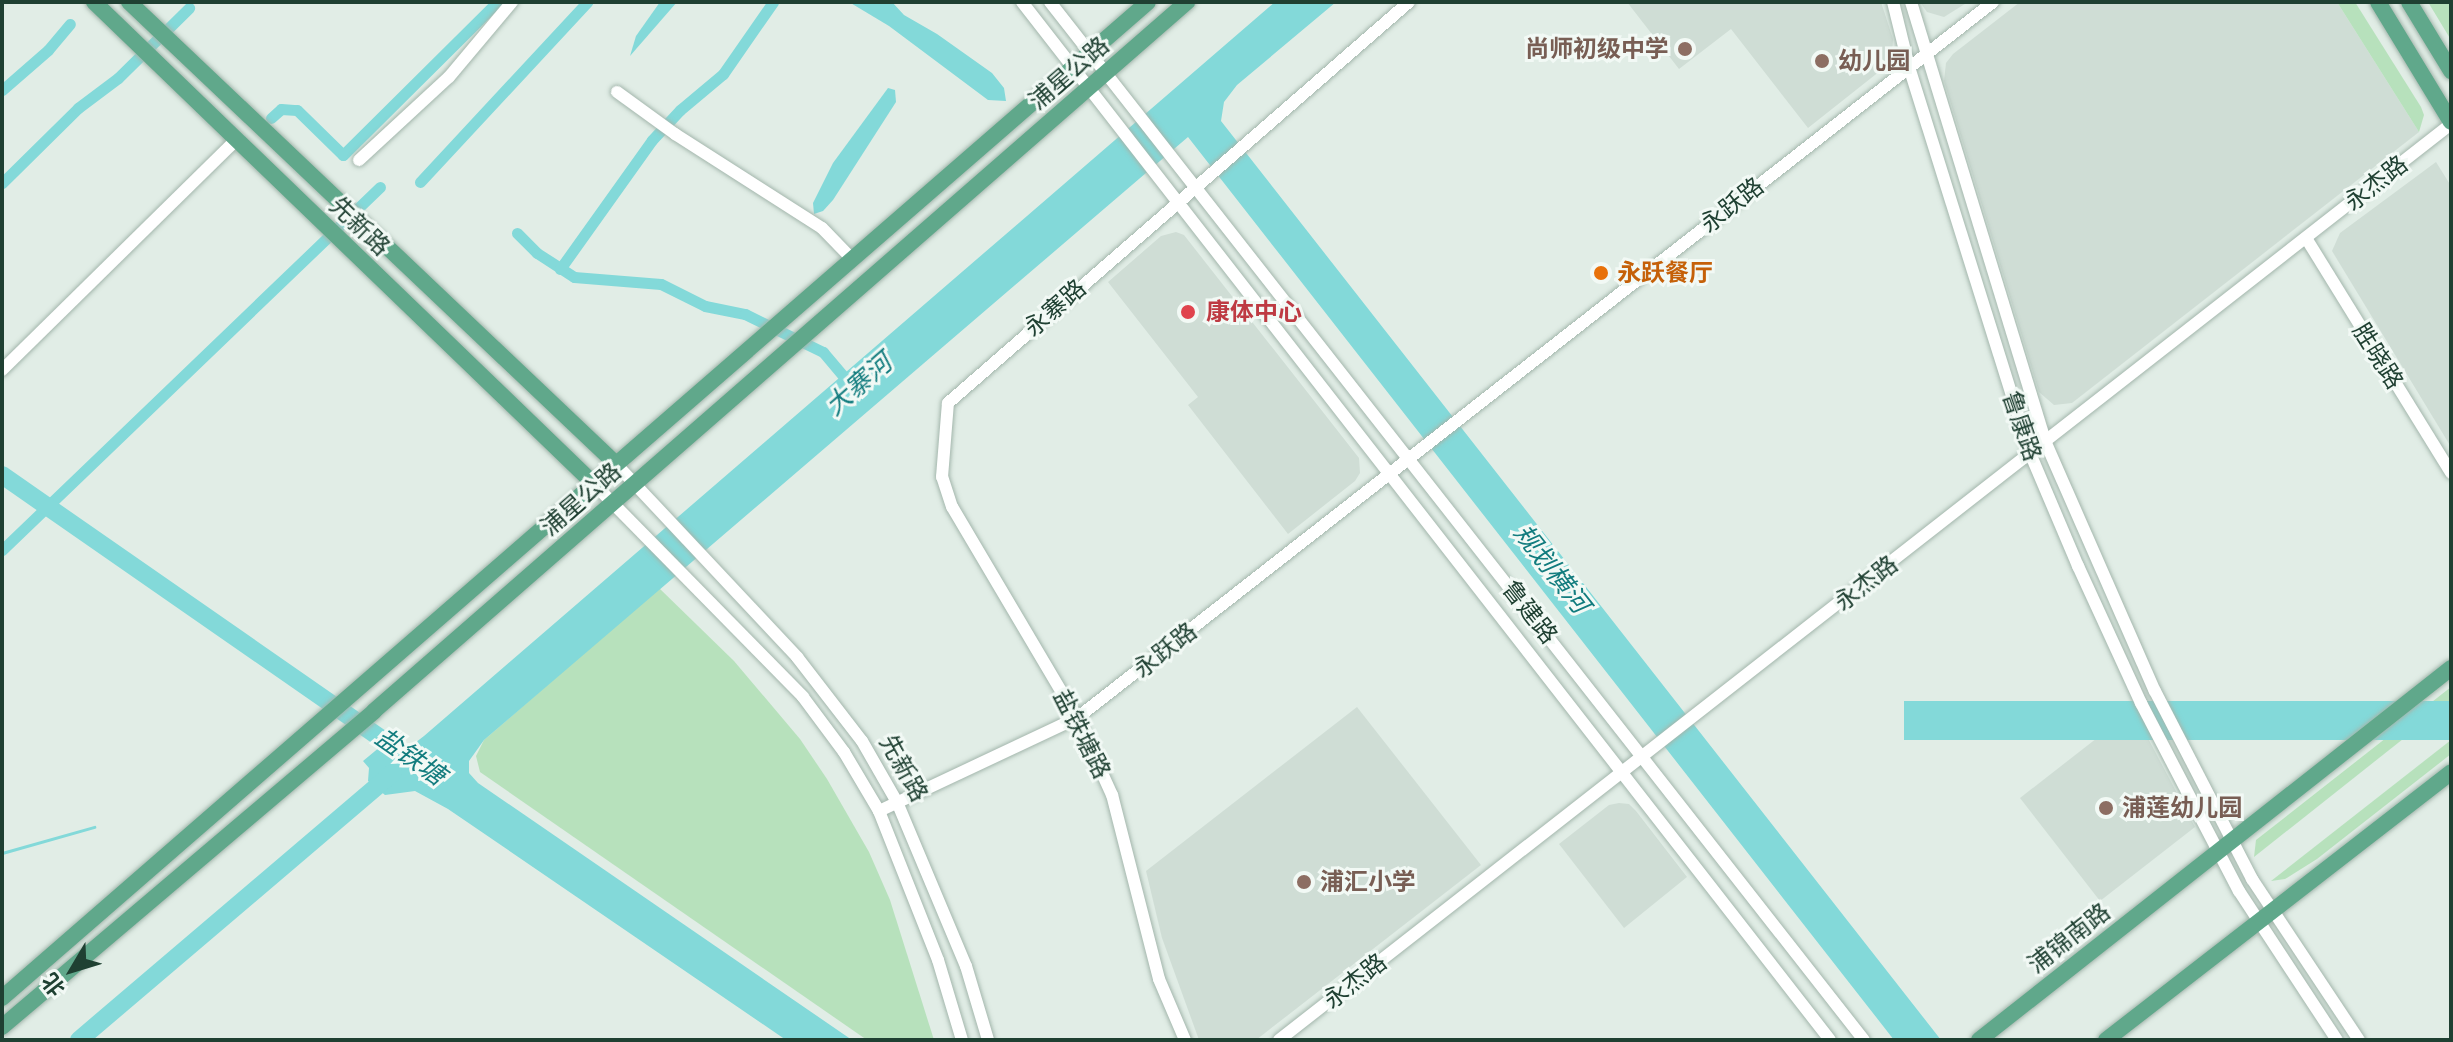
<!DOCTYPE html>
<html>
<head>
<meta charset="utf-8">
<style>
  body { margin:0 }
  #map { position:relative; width:2453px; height:1042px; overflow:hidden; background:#e1ede6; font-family:"Asap Condensed","Noto Sans SC",sans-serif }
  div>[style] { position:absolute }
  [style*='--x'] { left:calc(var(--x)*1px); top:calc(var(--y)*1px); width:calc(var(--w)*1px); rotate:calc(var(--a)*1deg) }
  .built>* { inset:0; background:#cfddd5 }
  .green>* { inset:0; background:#b7e1bc }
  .water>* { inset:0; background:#83d9d9; transform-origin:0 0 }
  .stream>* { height:3px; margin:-1.5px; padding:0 1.5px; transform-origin:1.5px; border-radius:1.5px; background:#83d9d9 }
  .canal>* { height:11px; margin:-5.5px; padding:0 5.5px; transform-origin:5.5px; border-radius:5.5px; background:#83d9d9 }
  .river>* { height:18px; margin:-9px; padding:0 9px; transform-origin:9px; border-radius:9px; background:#83d9d9 }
  .roads { filter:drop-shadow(0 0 2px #a3b6ac) drop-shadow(0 0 2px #a3b6ac) }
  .minor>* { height:12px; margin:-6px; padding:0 6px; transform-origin:6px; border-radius:6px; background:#fff }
  .major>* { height:16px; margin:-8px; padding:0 8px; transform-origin:8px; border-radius:8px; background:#60a88b }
  .dots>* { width:22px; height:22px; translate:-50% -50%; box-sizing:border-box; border:4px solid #f2f9f5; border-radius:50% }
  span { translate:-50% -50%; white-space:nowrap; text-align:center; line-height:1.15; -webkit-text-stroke:6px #f2f9f5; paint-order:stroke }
  .education-label { font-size:24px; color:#785e54; font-weight:700 }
  .right { translate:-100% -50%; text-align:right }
  .left { translate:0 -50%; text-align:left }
  .street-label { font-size:24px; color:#1f4032 }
  .food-label { font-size:24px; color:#c56008; font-weight:700 }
  .health-label { font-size:24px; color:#be3a42; font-weight:700 }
  .water-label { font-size:26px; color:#127c7e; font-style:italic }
  .frame { position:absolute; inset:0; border:4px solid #1f4032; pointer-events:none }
  .north { position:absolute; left:32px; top:930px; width:80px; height:80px; -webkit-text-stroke:6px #f2f9f5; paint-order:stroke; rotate:232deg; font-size:22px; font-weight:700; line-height:32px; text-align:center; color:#1f4032 }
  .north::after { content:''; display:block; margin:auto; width:28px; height:36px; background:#1f4032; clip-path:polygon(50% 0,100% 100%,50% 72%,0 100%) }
</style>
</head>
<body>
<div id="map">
  <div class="built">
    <i style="clip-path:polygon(1627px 2px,1881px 2px,1893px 39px,1892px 54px,1885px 67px,1808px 128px,1731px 29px,1679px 69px)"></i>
    <i style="clip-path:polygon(1920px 2px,1968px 2px,1944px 17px,1927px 12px)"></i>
    <i style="clip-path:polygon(2020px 2px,2337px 2px,2419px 132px,2072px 403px,2054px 405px,2039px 392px,1944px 81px,1946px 63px,1953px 54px)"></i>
    <i style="clip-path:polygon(2436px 162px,2451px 186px,2451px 447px,2332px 251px,2340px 233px)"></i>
    <i style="clip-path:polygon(1176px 232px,1184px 235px,1359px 458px,1360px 473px,1355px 481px,1288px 534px,1188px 405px,1198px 397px,1108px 282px,1161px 236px)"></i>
    <i style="clip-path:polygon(1357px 707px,1481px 865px,1256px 1040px,1199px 1040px,1162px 938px,1146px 871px)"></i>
    <i style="clip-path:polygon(2133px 710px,2195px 827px,2100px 901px,2020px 798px)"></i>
    <i style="clip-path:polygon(1619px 803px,1629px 804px,1636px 811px,1687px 877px,1624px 928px,1559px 844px,1609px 805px)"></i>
  </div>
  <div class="green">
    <i style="clip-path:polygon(2337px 2px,2355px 2px,2421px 107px,2424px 115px,2419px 132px)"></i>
    <i style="clip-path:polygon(2428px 2px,2451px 2px,2451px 40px)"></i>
    <i style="clip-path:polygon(659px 588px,734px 661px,800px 739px,827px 779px,869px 852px,890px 900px,934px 1040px,867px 1040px,480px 772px,476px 756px,484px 740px)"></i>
    <i style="clip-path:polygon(2451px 687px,2451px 701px,2254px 857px,2256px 840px)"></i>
    <i style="clip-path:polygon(2451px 740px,2451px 754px,2317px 859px,2285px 879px,2271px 881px)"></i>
  </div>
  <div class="water">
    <i style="clip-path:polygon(660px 2px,677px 2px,630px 56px,636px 36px)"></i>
    <i style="clip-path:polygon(849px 2px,892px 2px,904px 15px,937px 34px,992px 73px,1004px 88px,1006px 101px,988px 100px,889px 26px)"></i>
    <i style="clip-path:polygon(1275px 2px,1336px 2px,1237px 85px,1224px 102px,1221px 121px,1941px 1040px,1894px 1040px,1188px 137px,484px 740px,469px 761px,469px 773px,478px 783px,852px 1040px,786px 1040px,448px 809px,415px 791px,385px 795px,368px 781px,369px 768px,363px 761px,392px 737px,411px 746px,424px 736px)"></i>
    <i style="clip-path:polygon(888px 88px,895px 90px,896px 102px,833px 200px,823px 211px,814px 214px,813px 203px,833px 163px)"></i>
    <i style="left:2451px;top:701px;width:39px;height:547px;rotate:90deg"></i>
  </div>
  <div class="stream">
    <i style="--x:2;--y:853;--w:96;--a:-15.8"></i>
  </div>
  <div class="canal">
    <i style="--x:2;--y:90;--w:61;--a:-41"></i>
    <i style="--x:48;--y:50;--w:34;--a:-50"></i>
    <i style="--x:271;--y:118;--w:13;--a:-42"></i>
    <i style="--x:281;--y:109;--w:16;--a:4"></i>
    <i style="--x:297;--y:110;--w:64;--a:44.4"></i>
    <i style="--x:343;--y:155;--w:217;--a:-44.8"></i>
    <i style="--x:420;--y:182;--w:246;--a:-47.1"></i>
    <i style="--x:2;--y:183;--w:107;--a:-44.6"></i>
    <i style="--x:78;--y:108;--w:50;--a:-36.9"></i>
    <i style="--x:118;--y:78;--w:100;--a:-44.6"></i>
    <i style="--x:517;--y:233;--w:28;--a:45"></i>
    <i style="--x:537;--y:253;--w:44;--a:33"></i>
    <i style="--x:574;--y:277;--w:87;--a:4.6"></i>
    <i style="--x:661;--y:284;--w:49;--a:26.6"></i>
    <i style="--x:705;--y:306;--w:41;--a:11.3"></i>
    <i style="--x:745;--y:314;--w:87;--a:26"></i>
    <i style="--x:823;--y:352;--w:42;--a:49.8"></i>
    <i style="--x:560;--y:269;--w:158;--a:-54.5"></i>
    <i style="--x:652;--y:140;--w:41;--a:-47"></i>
    <i style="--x:680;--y:110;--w:56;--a:-39.9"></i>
    <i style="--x:723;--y:74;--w:88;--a:-55.2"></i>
    <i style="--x:2;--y:550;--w:524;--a:-43.84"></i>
  </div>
  <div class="river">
    <i style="--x:2;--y:475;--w:493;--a:34.8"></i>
    <i style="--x:79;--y:1040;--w:412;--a:-40.4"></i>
  </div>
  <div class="roads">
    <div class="minor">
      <i style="--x:1022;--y:2;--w:1315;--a:52.1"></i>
      <i style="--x:1050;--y:2;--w:1319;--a:51.9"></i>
      <i style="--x:1893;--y:2;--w:67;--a:76.2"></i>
      <i style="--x:1909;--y:67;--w:405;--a:72.6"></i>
      <i style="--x:2030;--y:453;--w:123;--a:67"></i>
      <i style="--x:2078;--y:566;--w:151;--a:65.3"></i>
      <i style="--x:2141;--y:703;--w:212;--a:62.5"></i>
      <i style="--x:2239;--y:891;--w:178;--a:56.7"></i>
      <i style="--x:1911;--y:2;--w:459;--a:73"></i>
      <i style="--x:2045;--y:441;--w:273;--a:66.3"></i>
      <i style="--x:2155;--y:691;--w:212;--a:62.7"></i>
      <i style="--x:2252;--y:879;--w:193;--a:56.4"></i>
      <i style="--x:617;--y:92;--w:72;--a:35.9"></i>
      <i style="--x:675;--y:134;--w:174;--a:32.6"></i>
      <i style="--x:822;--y:228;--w:43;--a:45.9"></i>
      <i style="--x:359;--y:160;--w:122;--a:-42.7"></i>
      <i style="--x:449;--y:77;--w:98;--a:-50"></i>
      <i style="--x:2306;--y:238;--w:276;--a:58.3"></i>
      <i style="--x:2;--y:370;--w:328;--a:-44.5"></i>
      <i style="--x:616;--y:464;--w:265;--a:46.8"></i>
      <i style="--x:797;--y:657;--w:106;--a:52.3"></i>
      <i style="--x:862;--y:741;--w:70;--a:60.2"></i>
      <i style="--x:897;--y:802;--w:178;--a:67.2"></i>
      <i style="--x:966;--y:966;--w:77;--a:73.4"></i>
      <i style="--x:593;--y:483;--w:300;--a:45.5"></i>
      <i style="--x:803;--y:697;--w:69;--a:53.3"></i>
      <i style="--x:844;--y:752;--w:69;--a:59.3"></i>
      <i style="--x:879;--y:811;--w:160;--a:68.4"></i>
      <i style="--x:938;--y:960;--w:84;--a:73.3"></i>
      <i style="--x:879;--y:811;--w:219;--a:-25.2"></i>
      <i style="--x:1077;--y:718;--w:1163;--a:-38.01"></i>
      <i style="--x:1185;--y:1040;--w:66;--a:-113.1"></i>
      <i style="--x:1159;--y:979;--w:190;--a:-104.3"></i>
      <i style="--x:1112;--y:795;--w:85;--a:-114.4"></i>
      <i style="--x:1077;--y:718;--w:245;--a:-120.6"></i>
      <i style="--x:952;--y:507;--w:32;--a:-108"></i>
      <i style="--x:942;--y:477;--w:74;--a:-85.4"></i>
      <i style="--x:948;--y:403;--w:611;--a:-41.02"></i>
      <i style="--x:1279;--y:1040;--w:1487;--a:-38.01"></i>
    </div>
    <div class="major">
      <i style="--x:94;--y:2;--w:693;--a:43.95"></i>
      <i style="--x:129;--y:2;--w:671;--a:43.49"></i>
      <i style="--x:2378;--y:2;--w:140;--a:58.7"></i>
      <i style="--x:2409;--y:2;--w:81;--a:58.7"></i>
      <i style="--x:2;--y:998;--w:1518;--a:-40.99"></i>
      <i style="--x:2;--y:1027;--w:488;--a:-40.3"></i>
      <i style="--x:374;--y:711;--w:1079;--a:-41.09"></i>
      <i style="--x:1979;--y:1040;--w:601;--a:-38.24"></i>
      <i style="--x:2106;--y:1040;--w:437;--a:-37.8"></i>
    </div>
  </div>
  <div class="dots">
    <i style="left:1685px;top:49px;background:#8d6e63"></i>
    <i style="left:1822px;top:61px;background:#8d6e63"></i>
    <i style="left:1601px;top:273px;background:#e8710a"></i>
    <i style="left:1188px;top:312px;background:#e0444e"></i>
    <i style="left:2106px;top:808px;background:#8d6e63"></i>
    <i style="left:1304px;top:882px;background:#8d6e63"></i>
  </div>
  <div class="education-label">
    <span class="right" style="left:1669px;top:49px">尚师初级中学</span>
    <span class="left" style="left:1838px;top:61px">幼儿园</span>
    <span class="left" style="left:2122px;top:808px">浦莲幼儿园</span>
    <span class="left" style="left:1320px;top:882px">浦汇小学</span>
  </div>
  <div class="street-label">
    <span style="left:1069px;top:73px;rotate:-41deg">浦星公路</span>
    <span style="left:2376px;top:183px;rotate:-38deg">永杰路</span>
    <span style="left:1732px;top:205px;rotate:-38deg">永跃路</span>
    <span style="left:360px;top:226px;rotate:44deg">先新路</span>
    <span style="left:1055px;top:308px;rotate:-41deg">永寨路</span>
    <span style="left:2378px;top:356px;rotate:58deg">胜晓路</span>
    <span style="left:2022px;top:426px;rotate:71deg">鲁康路</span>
    <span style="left:581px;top:499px;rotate:-41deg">浦星公路</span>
    <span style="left:1866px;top:583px;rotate:-38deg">永杰路</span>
    <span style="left:1530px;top:612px;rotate:52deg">鲁建路</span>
    <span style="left:1165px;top:650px;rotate:-38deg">永跃路</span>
    <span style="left:1082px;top:734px;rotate:63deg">盐铁塘路</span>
    <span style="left:904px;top:768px;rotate:61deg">先新路</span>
    <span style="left:2069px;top:938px;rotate:-38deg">浦锦南路</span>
    <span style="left:1355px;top:981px;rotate:-38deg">永杰路</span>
  </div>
  <div class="food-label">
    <span class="left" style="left:1617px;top:273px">永跃餐厅</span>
  </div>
  <div class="health-label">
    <span class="left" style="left:1206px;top:312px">康体中心</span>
  </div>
  <div class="water-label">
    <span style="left:859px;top:385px;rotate:-41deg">大寨河</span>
    <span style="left:1551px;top:569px;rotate:52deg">规划横河</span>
    <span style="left:410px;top:757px;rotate:35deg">盐铁塘</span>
  </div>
  <div class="frame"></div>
  <div class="north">北</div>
</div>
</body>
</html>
